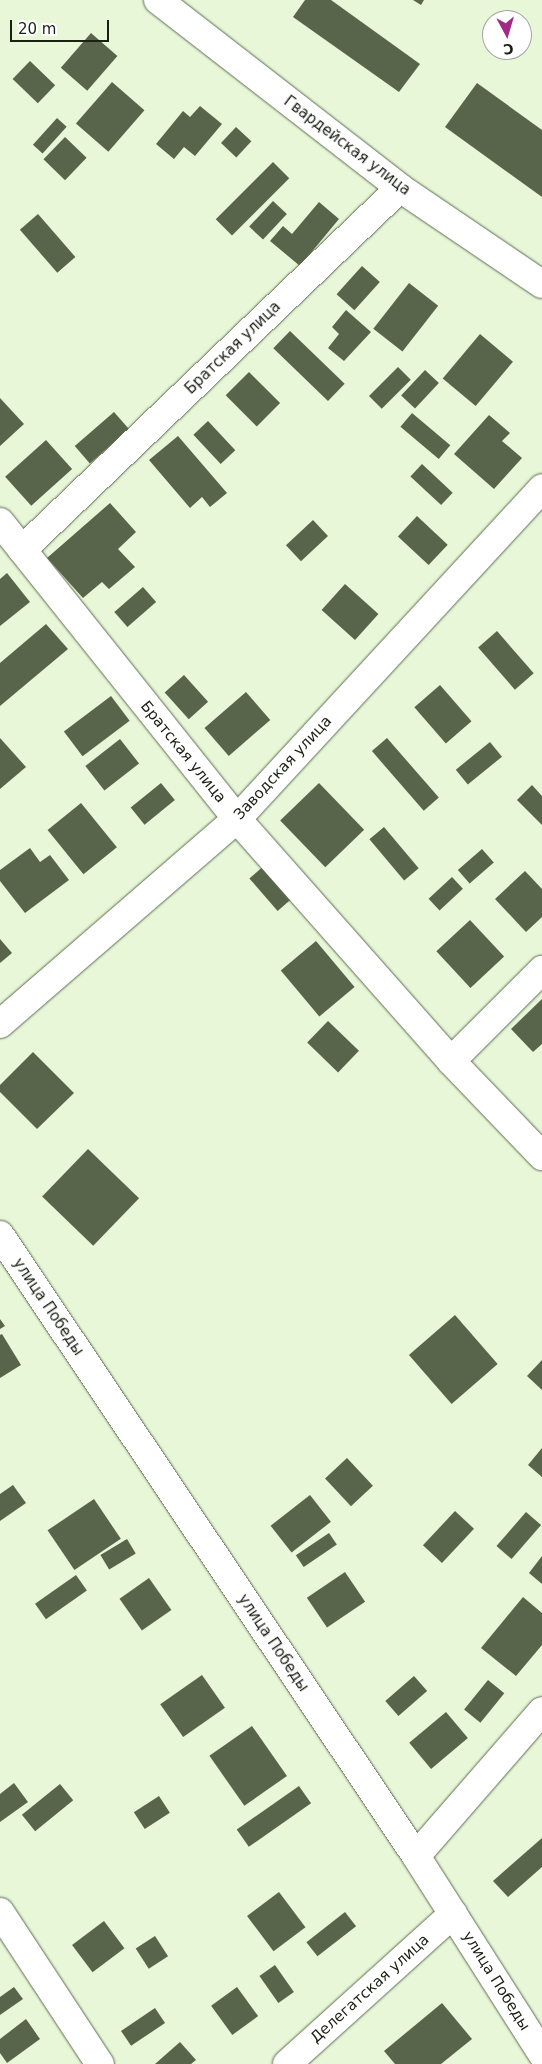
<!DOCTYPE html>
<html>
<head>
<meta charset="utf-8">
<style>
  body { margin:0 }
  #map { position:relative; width:542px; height:2064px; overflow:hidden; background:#e7f7d8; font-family:"DejaVu Sans",sans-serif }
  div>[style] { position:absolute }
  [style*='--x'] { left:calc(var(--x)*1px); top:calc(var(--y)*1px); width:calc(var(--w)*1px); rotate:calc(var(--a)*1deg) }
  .building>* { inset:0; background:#58654b; transform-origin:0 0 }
  .roads { filter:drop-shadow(0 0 1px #5e6c51) drop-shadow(0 0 1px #5e6c51) }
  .minor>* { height:28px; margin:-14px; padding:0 14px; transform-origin:14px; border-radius:14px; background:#fff }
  span { translate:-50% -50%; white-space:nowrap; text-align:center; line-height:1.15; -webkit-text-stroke:5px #fff; paint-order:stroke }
  .street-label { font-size:15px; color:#1b2015 }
  .north { position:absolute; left:482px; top:10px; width:50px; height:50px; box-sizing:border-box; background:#fff; border:1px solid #a4a6a1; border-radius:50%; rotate:174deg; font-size:14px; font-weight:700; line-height:20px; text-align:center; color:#1b2015 }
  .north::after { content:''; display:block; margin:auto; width:18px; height:22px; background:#a12b84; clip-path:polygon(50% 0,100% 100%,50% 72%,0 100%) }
  .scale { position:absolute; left:10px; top:20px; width:99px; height:22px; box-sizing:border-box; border:2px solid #1b2015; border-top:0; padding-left:6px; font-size:15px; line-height:18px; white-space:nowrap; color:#1b2015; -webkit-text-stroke:4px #fff; paint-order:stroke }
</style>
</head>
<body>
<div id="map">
  <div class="building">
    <i style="clip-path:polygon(305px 0,331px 0,420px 64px,399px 92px,293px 17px)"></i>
    <i style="clip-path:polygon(413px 0,424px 0,421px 5px)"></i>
    <i style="left:91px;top:33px;width:35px;height:46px;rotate:41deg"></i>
    <i style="left:30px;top:61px;width:35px;height:25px;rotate:44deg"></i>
    <i style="left:112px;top:82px;width:43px;height:55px;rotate:41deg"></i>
    <i style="clip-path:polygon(477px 83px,542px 130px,542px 197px,445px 127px)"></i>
    <i style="clip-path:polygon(200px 106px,222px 124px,195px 156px,184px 147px,174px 159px,156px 144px,183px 111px,190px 117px)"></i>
    <i style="left:57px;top:118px;width:13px;height:36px;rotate:42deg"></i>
    <i style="left:236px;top:127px;width:21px;height:22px;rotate:43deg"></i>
    <i style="left:65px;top:137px;width:30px;height:31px;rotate:44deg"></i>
    <i style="left:273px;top:162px;width:23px;height:81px;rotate:45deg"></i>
    <i style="left:273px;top:201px;width:19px;height:35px;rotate:43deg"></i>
    <i style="clip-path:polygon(319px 202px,339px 219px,300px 266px,270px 241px,283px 226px,292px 234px)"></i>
    <i style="left:38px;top:214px;width:57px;height:24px;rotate:49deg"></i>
    <i style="left:362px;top:266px;width:24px;height:38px;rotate:42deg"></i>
    <i style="left:409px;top:283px;width:37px;height:58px;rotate:38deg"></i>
    <i style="clip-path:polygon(346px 310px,371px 332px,344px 361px,328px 348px,339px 334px,332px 327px)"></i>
    <i style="left:290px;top:331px;width:76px;height:24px;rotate:44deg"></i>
    <i style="left:480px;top:334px;width:43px;height:58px;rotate:40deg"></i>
    <i style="left:398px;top:367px;width:18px;height:41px;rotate:45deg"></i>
    <i style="left:425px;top:370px;width:19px;height:35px;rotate:43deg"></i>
    <i style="left:249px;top:372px;width:44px;height:33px;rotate:45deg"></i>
    <i style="clip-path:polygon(0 398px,24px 424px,0 446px)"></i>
    <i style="left:114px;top:412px;width:23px;height:52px;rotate:49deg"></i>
    <i style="left:412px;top:413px;width:50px;height:18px;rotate:40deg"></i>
    <i style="clip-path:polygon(489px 415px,510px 433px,502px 441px,522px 458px,494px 489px,454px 454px)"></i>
    <i style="left:208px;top:421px;width:40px;height:20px;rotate:47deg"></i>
    <i style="clip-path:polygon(178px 436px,227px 493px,210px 507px,202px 497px,190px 508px,149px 460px)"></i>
    <i style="left:46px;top:440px;width:39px;height:55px;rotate:48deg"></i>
    <i style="left:422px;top:464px;width:42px;height:17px;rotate:43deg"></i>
    <i style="clip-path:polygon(110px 503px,136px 532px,118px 549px,135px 567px,109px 589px,102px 582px,83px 598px,47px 558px)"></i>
    <i style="left:417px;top:516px;width:42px;height:28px;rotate:43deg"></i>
    <i style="left:313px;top:520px;width:22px;height:37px;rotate:47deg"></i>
    <i style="clip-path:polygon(7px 573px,30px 602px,0 626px,0 579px)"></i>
    <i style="left:345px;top:584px;width:45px;height:35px;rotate:42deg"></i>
    <i style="left:143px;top:587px;width:20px;height:38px;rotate:49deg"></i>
    <i style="clip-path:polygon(46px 624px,68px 649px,0 706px,0 663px)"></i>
    <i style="left:497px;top:631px;width:56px;height:25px;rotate:49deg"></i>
    <i style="left:184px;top:675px;width:36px;height:26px;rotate:48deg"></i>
    <i style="left:440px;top:685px;width:48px;height:34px;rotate:49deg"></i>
    <i style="left:246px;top:692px;width:37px;height:55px;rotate:49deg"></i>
    <i style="left:111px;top:696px;width:31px;height:59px;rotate:53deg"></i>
    <i style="clip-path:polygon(0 738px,26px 767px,0 789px)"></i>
    <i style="left:387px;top:738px;width:79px;height:20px;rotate:49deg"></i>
    <i style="left:120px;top:739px;width:31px;height:44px;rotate:52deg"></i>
    <i style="left:490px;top:742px;width:19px;height:44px;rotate:51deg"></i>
    <i style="left:161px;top:783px;width:22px;height:39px;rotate:51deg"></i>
    <i style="left:319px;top:783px;width:65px;height:54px;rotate:46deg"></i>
    <i style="clip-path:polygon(532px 785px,542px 796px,542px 825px,517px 800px)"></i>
    <i style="left:81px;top:803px;width:57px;height:43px;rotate:51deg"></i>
    <i style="left:384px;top:827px;width:54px;height:19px;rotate:50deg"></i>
    <i style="clip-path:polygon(30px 848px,40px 862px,50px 855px,69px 880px,25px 913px,0 881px,0 870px)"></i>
    <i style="left:482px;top:849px;width:18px;height:32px;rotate:49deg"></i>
    <i style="left:266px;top:864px;width:43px;height:22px;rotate:49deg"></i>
    <i style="clip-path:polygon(525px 871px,542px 889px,542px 917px,526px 932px,495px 899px)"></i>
    <i style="left:452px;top:877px;width:16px;height:32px;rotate:47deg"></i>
    <i style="left:470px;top:920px;width:50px;height:46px;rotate:47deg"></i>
    <i style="clip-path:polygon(0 939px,12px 953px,0 963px)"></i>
    <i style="left:316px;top:941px;width:60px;height:46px;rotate:50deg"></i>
    <i style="clip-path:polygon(542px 999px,542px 1044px,533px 1052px,511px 1029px)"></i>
    <i style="left:328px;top:1021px;width:43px;height:30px;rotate:44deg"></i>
    <i style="clip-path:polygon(33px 1052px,74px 1093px,37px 1129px,0 1092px,0 1085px)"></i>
    <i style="left:88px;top:1149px;width:71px;height:66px;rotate:44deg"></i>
    <i style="left:455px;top:1315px;width:65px;height:61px;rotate:49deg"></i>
    <i style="clip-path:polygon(0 1319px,5px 1326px,0 1329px)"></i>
    <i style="clip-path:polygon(2px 1334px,21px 1365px,0 1378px,0 1335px)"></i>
    <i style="clip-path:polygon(542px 1360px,542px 1390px,527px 1376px)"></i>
    <i style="clip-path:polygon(542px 1448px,542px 1477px,528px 1465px)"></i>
    <i style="left:347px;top:1458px;width:38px;height:30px;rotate:47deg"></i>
    <i style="clip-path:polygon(13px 1485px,26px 1503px,0 1521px,0 1494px)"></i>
    <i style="left:310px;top:1495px;width:34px;height:50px;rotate:52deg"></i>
    <i style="left:94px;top:1499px;width:48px;height:56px;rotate:56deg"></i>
    <i style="left:455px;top:1511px;width:26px;height:47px;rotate:43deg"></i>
    <i style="left:526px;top:1512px;width:20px;height:45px;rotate:41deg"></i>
    <i style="left:329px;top:1533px;width:14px;height:40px;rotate:56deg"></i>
    <i style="left:127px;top:1539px;width:17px;height:31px;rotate:59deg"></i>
    <i style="clip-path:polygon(542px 1556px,542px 1584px,529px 1573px)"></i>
    <i style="left:345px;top:1572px;width:36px;height:46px;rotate:56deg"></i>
    <i style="left:76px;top:1575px;width:19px;height:50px;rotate:55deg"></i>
    <i style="left:149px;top:1578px;width:39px;height:36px;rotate:55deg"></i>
    <i style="clip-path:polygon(523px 1597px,542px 1613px,542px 1645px,516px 1676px,481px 1648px)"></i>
    <i style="left:202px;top:1675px;width:40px;height:51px;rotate:55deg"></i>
    <i style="left:414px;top:1676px;width:20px;height:38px;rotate:49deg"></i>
    <i style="left:488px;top:1680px;width:21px;height:38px;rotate:39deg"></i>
    <i style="left:446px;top:1712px;width:34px;height:48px;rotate:50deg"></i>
    <i style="left:252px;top:1726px;width:61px;height:52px;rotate:55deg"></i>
    <i style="clip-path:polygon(14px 1783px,28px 1802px,0 1822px,0 1794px)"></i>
    <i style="left:60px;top:1784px;width:21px;height:49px;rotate:51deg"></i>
    <i style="left:299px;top:1786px;width:21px;height:76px;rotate:55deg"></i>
    <i style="left:159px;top:1796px;width:20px;height:30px;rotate:57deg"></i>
    <i style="clip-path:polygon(542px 1838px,542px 1867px,508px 1897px,493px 1881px)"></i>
    <i style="left:279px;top:1892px;width:44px;height:40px;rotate:53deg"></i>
    <i style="left:345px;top:1912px;width:18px;height:49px;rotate:52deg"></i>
    <i style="left:104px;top:1921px;width:34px;height:40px;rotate:53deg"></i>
    <i style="left:155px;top:1936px;width:24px;height:23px;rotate:57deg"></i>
    <i style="left:275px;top:1965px;width:33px;height:19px;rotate:55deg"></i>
    <i style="clip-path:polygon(14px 1987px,23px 1999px,0 2015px,0 1997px)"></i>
    <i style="left:237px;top:1987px;width:36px;height:32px;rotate:54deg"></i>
    <i style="clip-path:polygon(442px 2003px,472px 2039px,441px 2064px,395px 2064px,384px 2051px)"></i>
    <i style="left:155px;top:2008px;width:18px;height:41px;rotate:56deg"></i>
    <i style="clip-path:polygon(26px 2019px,40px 2039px,7px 2063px,0 2053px,0 2039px)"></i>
    <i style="clip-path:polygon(180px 2042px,196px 2060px,191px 2064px,155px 2064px)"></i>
  </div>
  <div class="roads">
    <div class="minor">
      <i style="--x:158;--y:0;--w:306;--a:37.8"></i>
      <i style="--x:400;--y:188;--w:171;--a:34.1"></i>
      <i style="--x:0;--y:522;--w:380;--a:51.4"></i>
      <i style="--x:237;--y:819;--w:323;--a:48.5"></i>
      <i style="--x:451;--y:1061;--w:132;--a:46.2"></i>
      <i style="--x:22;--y:550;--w:523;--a:-43.76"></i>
      <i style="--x:0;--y:1024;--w:313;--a:-40.9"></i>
      <i style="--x:237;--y:819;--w:450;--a:-47.3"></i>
      <i style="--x:451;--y:1061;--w:129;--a:-45"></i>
      <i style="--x:0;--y:1235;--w:747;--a:56.18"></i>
      <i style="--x:416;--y:1856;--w:235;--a:57.5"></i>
      <i style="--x:416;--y:1856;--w:192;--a:-49"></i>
      <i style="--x:0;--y:1912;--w:182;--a:56.7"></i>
      <i style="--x:287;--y:2064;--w:224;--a:-42.1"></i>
    </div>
  </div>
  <div class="street-label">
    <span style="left:347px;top:146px;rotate:37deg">Гвардейская улица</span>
    <span style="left:233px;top:348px;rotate:-44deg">Братская улица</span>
    <span style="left:183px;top:752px;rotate:51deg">Братская улица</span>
    <span style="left:283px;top:768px;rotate:-47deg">Заводская улица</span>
    <span style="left:48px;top:1307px;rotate:56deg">улица Победы</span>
    <span style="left:273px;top:1643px;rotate:56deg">улица Победы</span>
    <span style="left:496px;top:1981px;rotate:58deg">улица Победы</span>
    <span style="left:370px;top:1989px;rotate:-42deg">Делегатская улица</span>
  </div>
  <div class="north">С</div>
  <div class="scale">20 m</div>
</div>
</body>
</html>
